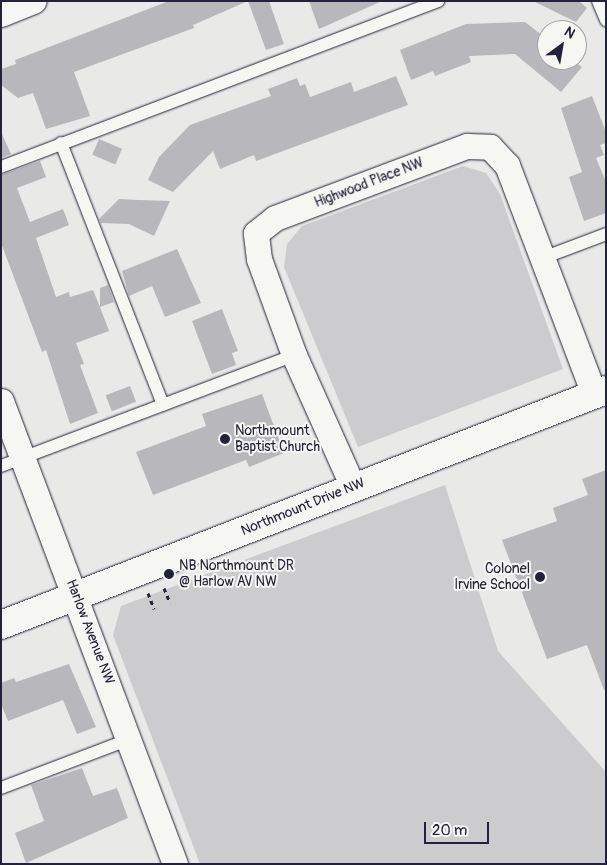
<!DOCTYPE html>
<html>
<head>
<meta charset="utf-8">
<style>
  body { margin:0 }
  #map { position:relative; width:607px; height:865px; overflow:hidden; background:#e9e9e7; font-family:Pangolin,sans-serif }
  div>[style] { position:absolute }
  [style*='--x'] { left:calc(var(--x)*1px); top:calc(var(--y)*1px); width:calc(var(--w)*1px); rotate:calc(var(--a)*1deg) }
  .green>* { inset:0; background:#ccccce }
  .building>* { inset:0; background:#b8b8bc; transform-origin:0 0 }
  .path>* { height:3px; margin-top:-1.5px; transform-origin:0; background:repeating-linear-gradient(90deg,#22223b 0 4px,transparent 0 8px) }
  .roads { filter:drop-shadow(0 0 1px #22223b) drop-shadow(0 0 1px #22223b) }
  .service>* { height:12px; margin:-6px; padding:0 6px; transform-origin:6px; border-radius:6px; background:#f6f6f2 }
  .minor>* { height:25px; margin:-12.5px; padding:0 12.5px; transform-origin:12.5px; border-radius:12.5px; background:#f6f6f2 }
  .tertiary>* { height:28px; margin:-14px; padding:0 14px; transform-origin:14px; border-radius:14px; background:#f6f6f2 }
  .dots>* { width:14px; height:14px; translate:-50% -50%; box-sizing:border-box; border:2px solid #f6f6f2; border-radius:50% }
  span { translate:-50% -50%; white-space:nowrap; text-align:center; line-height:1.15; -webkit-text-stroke:4px #f6f6f2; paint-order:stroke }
  .street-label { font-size:14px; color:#22223b }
  .poi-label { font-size:14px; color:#22223b }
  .left { translate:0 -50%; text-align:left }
  .right { translate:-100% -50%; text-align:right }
  .frame { position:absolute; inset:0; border:2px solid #22223b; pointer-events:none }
  .north { position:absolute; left:537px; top:20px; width:50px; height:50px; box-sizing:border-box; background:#f6f6f2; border:1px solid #a1a1a9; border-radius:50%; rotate:32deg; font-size:14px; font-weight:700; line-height:20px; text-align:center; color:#22223b }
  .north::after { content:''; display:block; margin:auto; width:18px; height:22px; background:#22223b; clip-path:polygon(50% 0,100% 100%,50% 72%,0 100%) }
  .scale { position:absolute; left:424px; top:822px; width:65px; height:22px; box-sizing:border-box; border:2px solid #22223b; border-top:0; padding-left:6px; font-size:15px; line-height:18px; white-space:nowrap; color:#22223b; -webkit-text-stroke:4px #f6f6f2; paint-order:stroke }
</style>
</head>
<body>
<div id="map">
  <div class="green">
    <i style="clip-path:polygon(463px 166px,486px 173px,500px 194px,563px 369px,358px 447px,284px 267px,287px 244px,302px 226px)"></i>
    <i style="clip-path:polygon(445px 485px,498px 651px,606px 772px,606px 864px,200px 864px,113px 635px,121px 606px)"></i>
  </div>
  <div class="building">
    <i style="clip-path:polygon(169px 1px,269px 1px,284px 44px,266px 50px,248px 1px,193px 25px,194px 28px,74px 72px,90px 116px,46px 129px,33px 93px,18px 98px,1px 85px,1px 69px,16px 64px,15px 60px)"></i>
    <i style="clip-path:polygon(309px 1px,379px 1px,380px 2px,319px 29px)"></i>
    <i style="clip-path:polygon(533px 1px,579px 1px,587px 8px,576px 22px)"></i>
    <i style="clip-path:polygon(525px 22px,547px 39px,547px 60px,572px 60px,582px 67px,561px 92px,515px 54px,469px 56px,471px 62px,435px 76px,433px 71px,411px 80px,400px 50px,466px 24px)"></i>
    <i style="clip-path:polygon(396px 76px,408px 105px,256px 161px,254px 155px,220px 169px,213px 151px,173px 192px,148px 180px,159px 157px,190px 125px,271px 96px,268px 89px,297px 78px,300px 86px,305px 84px,310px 97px,351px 82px,354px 92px)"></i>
    <i style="clip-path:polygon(592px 96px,606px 132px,606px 143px,600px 145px,604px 155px,596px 158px,606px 182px,606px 213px,584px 221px,569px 177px,582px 172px,561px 108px)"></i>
    <i style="clip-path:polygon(1px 132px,11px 154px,1px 158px)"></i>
    <i style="left:99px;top:139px;width:25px;height:17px;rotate:23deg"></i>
    <i style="clip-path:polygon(40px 161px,46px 177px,17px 188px,30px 222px,63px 209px,69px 225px,36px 238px,56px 297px,69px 292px,70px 297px,93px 290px,100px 307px,100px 288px,108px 285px,114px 302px,100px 307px,109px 331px,76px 343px,84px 364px,80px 365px,98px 413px,70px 424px,46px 350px,42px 352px,1px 243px,1px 175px)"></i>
    <i style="clip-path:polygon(119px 199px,139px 200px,170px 201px,154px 236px,129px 224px,101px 223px,99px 219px)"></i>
    <i style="clip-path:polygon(177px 249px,201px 303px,165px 317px,152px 286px,129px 296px,122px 271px)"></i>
    <i style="clip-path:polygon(222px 309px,238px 351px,232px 353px,236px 365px,212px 374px,192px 321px)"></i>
    <i style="left:130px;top:386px;width:17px;height:26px;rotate:69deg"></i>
    <i style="clip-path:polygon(262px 394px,284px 453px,249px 467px,246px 460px,153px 495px,136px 452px,206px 426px,202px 414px)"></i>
    <i style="clip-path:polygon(606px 470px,606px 690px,604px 690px,587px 645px,547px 659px,502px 540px,557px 521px,553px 508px,588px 495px,582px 479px)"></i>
    <i style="clip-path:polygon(69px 664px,96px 727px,77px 734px,63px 700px,8px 721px,1px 704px,1px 683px,14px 678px,16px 682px)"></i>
    <i style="clip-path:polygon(82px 768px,93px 796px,117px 788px,128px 818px,26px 863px,15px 833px,44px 821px,31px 785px)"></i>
  </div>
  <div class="path">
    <i style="--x:164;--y:588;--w:16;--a:68"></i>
    <i style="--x:148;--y:593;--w:17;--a:69"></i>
  </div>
  <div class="roads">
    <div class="service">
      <i style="--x:598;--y:1;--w:21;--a:67"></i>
      <i style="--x:61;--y:143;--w:281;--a:68.7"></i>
      <i style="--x:1;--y:167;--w:468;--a:-20.8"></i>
      <i style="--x:540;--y:259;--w:71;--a:-20.7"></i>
      <i style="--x:1;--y:466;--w:313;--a:-20.7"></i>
      <i style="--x:1;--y:788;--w:138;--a:-20.8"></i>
    </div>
    <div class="minor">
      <i style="--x:1;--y:14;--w:35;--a:-22"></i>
      <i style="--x:1;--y:401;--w:495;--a:69.4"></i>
      <i style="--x:353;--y:487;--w:145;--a:-114.1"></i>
      <i style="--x:294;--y:355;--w:102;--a:-110"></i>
      <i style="--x:259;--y:259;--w:26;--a:-97"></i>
      <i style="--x:256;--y:233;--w:24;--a:-38"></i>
      <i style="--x:275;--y:218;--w:205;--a:-20.6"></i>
      <i style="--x:467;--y:146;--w:23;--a:2"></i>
      <i style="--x:490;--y:147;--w:25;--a:47"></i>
      <i style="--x:507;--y:165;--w:245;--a:69.2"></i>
    </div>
    <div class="tertiary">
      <i style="--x:1;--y:625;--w:649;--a:-21.23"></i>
    </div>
  </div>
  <div class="dots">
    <i style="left:225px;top:439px;background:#22223b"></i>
    <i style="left:169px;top:574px;background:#22223b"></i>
    <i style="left:540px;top:577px;background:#22223b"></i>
  </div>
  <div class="street-label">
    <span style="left:369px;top:183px;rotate:-21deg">Highwood Place NW</span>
    <span style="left:303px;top:507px;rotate:-22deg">Northmount Drive NW</span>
    <span style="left:90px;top:632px;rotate:69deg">Harlow Avenue NW</span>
  </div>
  <div class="poi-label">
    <span class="left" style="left:235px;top:439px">Northmount<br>Baptist Church</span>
    <span class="left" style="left:179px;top:574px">NB Northmount DR<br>@ Harlow AV NW</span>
    <span class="right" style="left:530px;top:577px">Colonel<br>Irvine School</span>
  </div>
  <div class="frame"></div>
  <div class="north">N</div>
  <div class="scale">20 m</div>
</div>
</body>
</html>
